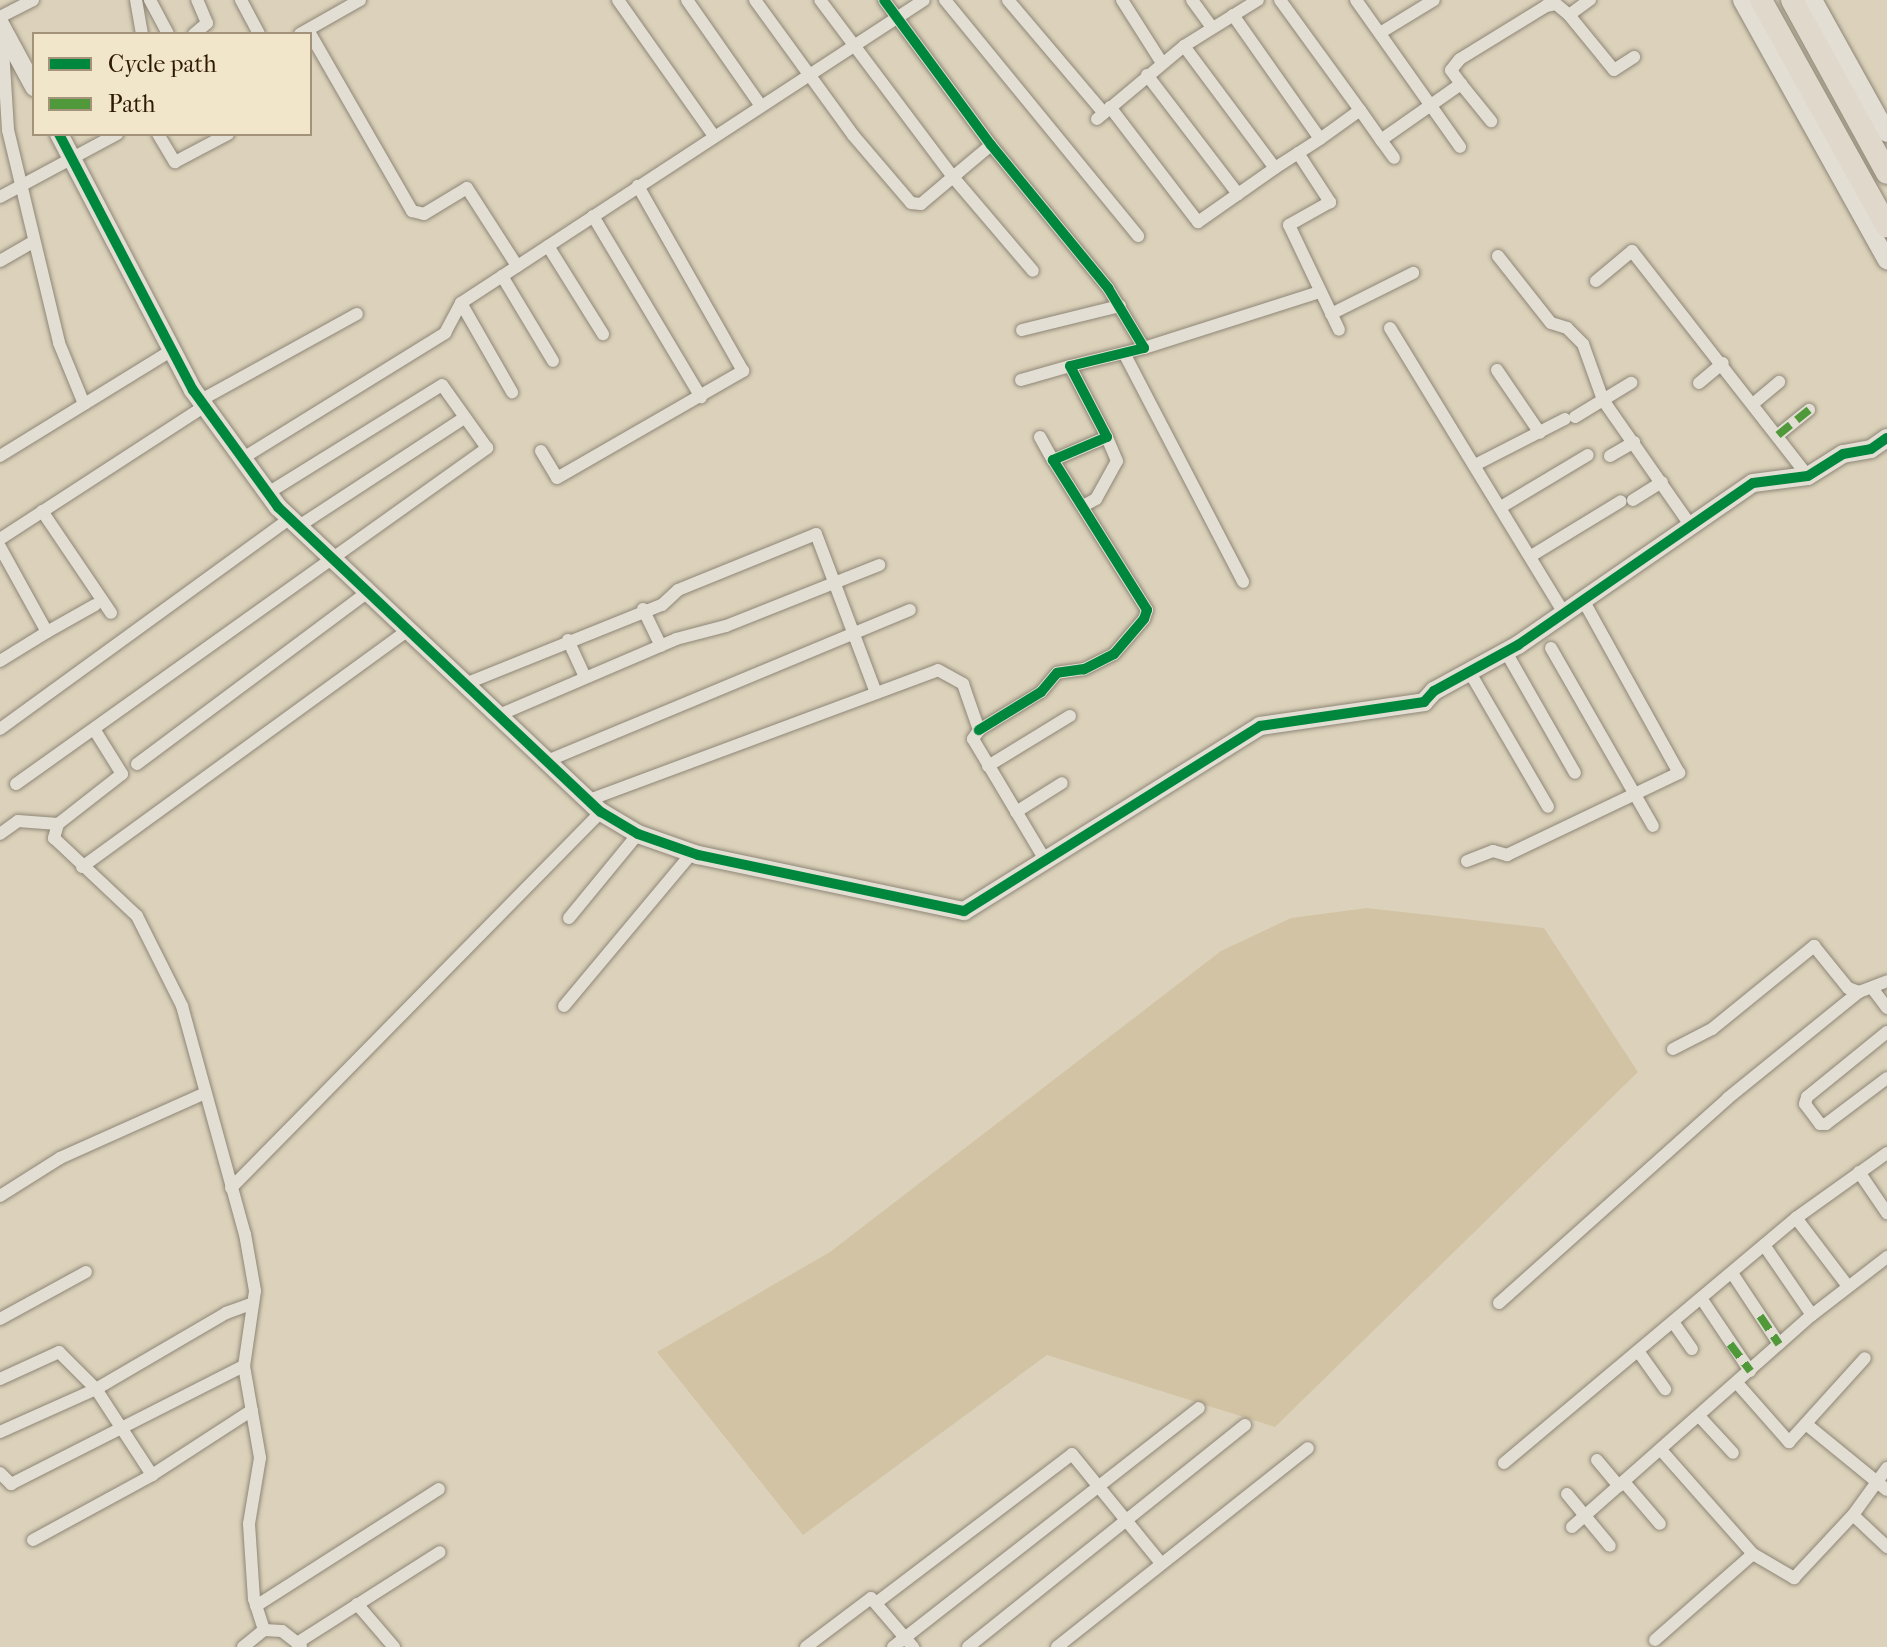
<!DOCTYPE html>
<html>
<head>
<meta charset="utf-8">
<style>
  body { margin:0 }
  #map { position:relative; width:1887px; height:1647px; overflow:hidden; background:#dcd2bb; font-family:"IM FELL French Canon",serif }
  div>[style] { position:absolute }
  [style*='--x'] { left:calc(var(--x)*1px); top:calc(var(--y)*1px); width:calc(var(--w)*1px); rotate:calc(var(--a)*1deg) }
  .green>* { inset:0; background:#d2c3a4 }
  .roads { filter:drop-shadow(0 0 2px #8e8676) drop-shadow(0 0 2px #8e8676) }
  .street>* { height:12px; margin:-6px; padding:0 6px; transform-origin:6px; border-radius:6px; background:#e3ded3 }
  .secondary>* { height:18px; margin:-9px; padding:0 9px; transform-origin:9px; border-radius:9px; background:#e3ded3 }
  .highway>* { height:22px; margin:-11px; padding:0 11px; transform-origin:11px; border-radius:11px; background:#dfd8cb }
  .quiet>* { height:8px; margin-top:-4px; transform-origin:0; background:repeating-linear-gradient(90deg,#50993a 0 16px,transparent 0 24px) }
  .cycleway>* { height:10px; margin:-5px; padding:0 5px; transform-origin:5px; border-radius:5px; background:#00873e }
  span { translate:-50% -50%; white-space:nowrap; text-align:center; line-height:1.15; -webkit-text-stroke:6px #f1e5ca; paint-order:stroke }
  .legend { position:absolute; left:32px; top:32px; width:280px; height:104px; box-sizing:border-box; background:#f1e5ca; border:2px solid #a3937b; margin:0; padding:10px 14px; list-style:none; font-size:24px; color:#2e1905 }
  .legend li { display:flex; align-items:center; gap:16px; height:40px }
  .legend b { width:40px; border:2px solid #a3937b }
</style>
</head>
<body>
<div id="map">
  <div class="green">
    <i style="clip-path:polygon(1367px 908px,1544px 928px,1638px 1072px,1275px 1427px,1047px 1355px,803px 1535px,657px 1352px,830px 1252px,1221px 951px,1291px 918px)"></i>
  </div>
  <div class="roads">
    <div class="street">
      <i style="--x:136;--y:0;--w:35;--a:80"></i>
      <i style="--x:150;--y:0;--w:38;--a:62"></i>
      <i style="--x:241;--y:0;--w:38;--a:62"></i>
      <i style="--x:618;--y:0;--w:166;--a:54.8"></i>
      <i style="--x:687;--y:0;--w:129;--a:55.1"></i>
      <i style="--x:755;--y:0;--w:167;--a:54"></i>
      <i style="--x:853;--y:135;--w:89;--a:49.5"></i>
      <i style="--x:911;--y:203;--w:10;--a:6"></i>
      <i style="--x:921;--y:204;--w:42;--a:-40.2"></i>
      <i style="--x:953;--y:177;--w:221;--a:-126.9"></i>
      <i style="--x:884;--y:0;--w:180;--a:53.6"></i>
      <i style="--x:991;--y:145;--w:185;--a:50.7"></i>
      <i style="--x:1108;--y:288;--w:70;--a:59"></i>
      <i style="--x:1144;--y:348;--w:76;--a:166.3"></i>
      <i style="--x:1070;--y:366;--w:80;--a:62.5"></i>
      <i style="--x:1107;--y:437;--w:59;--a:156.9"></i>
      <i style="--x:1053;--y:460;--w:177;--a:57.9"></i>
      <i style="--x:1147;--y:610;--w:9;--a:108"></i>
      <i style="--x:1144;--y:619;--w:46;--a:130.6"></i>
      <i style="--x:1114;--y:654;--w:34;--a:153"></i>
      <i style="--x:1084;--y:669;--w:27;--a:172"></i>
      <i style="--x:1057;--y:673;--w:25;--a:130"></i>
      <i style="--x:1041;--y:692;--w:73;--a:148.5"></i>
      <i style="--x:945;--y:0;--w:305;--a:50.7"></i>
      <i style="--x:1008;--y:0;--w:148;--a:49.7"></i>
      <i style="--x:1122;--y:0;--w:75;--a:57.6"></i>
      <i style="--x:1192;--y:0;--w:34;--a:54"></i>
      <i style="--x:1280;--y:0;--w:136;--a:54"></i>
      <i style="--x:1356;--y:0;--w:180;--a:54.7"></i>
      <i style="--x:1233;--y:15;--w:151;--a:54.9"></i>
      <i style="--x:1320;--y:139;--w:49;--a:-35.9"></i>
      <i style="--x:1360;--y:110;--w:37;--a:55"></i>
      <i style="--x:1381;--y:140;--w:98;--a:-35"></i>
      <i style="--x:1461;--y:84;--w:17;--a:-126"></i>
      <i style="--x:1451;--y:70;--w:14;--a:-51"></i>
      <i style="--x:1460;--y:59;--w:101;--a:-31.6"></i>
      <i style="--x:1546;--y:6;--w:10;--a:-11"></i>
      <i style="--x:1556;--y:4;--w:17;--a:40"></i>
      <i style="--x:1569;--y:15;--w:26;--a:-36"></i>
      <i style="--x:1569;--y:15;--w:71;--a:50.7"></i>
      <i style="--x:1614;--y:70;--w:24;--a:-33"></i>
      <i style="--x:0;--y:17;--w:37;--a:-27"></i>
      <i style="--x:308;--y:30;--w:209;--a:60.1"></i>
      <i style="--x:412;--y:211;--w:12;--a:14"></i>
      <i style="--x:424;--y:214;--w:50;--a:-31.2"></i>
      <i style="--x:467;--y:188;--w:93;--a:57.3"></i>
      <i style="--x:1380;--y:33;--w:63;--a:-31.4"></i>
      <i style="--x:2;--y:34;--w:96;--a:86.4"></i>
      <i style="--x:8;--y:130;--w:219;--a:76.5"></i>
      <i style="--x:59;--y:343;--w:66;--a:67.7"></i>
      <i style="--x:194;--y:34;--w:17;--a:-40"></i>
      <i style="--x:207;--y:23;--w:25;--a:-113"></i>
      <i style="--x:300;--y:34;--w:69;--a:-29.5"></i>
      <i style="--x:1184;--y:46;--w:152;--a:53.3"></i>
      <i style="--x:1275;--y:168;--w:54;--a:-32.8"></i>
      <i style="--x:1147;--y:75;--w:150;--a:52.6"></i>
      <i style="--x:1461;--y:84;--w:48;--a:51"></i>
      <i style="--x:1110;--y:107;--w:145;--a:52.6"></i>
      <i style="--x:1198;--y:222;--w:94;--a:-35"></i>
      <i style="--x:1097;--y:119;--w:114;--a:-40"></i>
      <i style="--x:1184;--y:46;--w:87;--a:-31.9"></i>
      <i style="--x:158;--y:134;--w:33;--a:59"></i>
      <i style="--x:175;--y:162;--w:60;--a:-27.8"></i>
      <i style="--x:1381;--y:140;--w:22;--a:54"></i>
      <i style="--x:991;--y:145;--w:50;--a:139.9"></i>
      <i style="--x:953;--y:177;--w:123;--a:49.6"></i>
      <i style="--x:1298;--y:153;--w:59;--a:56.9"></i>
      <i style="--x:1330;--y:202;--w:47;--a:150.7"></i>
      <i style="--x:1289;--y:225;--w:116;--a:64.5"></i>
      <i style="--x:0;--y:197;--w:133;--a:-28.3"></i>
      <i style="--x:593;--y:216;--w:211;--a:59.2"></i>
      <i style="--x:548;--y:246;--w:104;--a:58"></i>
      <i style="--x:1498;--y:256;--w:85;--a:51.7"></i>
      <i style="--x:1551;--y:323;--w:17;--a:17"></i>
      <i style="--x:1567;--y:328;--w:23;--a:45"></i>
      <i style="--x:1583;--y:344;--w:59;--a:70.3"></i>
      <i style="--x:1603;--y:400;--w:154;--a:55.1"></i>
      <i style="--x:0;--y:261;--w:39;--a:-30"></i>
      <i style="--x:502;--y:276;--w:99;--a:59"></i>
      <i style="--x:1596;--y:281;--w:47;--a:-39.8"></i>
      <i style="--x:1632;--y:251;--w:286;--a:52"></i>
      <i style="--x:461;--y:303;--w:103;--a:60.2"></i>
      <i style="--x:1331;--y:314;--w:92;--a:-26.6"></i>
      <i style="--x:1390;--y:328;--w:334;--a:58.6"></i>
      <i style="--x:1022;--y:330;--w:101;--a:-13.8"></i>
      <i style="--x:1144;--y:348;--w:185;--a:-17.7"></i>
      <i style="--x:1124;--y:353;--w:258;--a:62.5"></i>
      <i style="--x:1497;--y:370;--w:76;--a:55.7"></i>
      <i style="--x:1021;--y:380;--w:51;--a:-15.9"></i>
      <i style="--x:1699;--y:383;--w:31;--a:-40"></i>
      <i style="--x:201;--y:400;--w:178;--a:-28.9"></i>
      <i style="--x:1754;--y:403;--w:33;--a:-40"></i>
      <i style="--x:1575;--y:417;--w:66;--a:-31.3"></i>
      <i style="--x:1778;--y:435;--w:40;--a:-39"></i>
      <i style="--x:1040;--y:437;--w:26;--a:61"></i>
      <i style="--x:541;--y:451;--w:31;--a:59"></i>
      <i style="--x:557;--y:478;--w:215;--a:-29.9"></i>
      <i style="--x:743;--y:371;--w:213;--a:-119.6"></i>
      <i style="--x:0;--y:456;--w:202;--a:-31.6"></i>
      <i style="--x:1610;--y:456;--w:28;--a:-30"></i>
      <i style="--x:243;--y:458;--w:238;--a:-31.7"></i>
      <i style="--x:445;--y:333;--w:34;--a:-62"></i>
      <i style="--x:461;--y:303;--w:553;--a:-33.2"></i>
      <i style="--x:1475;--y:465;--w:101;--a:-27.1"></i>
      <i style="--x:1633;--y:500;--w:34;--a:-32"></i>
      <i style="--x:1085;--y:505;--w:13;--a:-29"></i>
      <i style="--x:1096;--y:499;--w:43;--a:-61.1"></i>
      <i style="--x:1117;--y:461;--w:26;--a:-113"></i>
      <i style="--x:1501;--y:507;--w:101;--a:-30.9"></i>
      <i style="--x:42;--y:511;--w:123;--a:55.9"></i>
      <i style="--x:299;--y:526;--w:197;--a:-33.2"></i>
      <i style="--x:0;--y:539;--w:244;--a:-33"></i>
      <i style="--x:0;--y:547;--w:97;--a:61.1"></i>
      <i style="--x:47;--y:632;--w:55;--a:-29.4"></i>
      <i style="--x:1531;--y:556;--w:105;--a:-31.4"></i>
      <i style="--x:643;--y:609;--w:41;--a:64.1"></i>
      <i style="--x:568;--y:640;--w:41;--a:65.3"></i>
      <i style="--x:1551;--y:648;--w:205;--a:60.2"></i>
      <i style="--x:1506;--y:652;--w:139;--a:60.3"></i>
      <i style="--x:0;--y:661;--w:55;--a:-31.7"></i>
      <i style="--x:1469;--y:671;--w:157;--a:59.8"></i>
      <i style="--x:465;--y:684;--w:212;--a:-21.9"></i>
      <i style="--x:662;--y:605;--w:22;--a:-43"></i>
      <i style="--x:678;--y:590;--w:149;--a:-22.1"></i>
      <i style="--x:816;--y:534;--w:170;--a:69.3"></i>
      <i style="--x:499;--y:715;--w:193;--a:-23.2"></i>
      <i style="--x:676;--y:639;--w:52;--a:-14.6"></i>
      <i style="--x:726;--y:626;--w:165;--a:-21.7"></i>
      <i style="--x:0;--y:729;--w:359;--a:-36"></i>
      <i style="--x:94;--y:729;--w:53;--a:58.1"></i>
      <i style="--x:122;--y:774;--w:81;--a:142"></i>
      <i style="--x:58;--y:824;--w:15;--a:106"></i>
      <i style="--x:54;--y:838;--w:114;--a:43.2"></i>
      <i style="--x:137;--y:916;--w:101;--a:63.4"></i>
      <i style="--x:182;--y:1006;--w:237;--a:74.6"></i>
      <i style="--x:245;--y:1234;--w:58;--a:80"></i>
      <i style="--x:255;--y:1291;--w:76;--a:98.3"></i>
      <i style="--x:244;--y:1366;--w:93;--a:80.1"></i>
      <i style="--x:260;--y:1458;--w:67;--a:99.5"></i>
      <i style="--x:249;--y:1524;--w:75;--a:86.2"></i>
      <i style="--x:254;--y:1599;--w:33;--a:72"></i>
      <i style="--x:547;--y:761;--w:393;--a:-22.6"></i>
      <i style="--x:137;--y:764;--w:288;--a:-36.7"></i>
      <i style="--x:988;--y:766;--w:96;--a:-31.4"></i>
      <i style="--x:16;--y:784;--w:579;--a:-35.5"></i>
      <i style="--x:487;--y:448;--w:77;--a:-125.5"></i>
      <i style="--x:442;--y:385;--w:205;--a:148.2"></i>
      <i style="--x:589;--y:800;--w:372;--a:-20.4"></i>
      <i style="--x:938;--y:670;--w:29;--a:29"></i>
      <i style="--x:963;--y:684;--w:49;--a:70.8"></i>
      <i style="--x:979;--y:730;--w:11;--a:124"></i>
      <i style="--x:973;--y:739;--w:141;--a:59.2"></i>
      <i style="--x:1016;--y:812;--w:54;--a:-32.2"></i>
      <i style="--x:0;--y:834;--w:22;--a:-36"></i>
      <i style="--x:18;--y:821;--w:40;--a:4.3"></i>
      <i style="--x:1467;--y:861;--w:28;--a:-21"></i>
      <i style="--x:1493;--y:851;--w:15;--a:16"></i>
      <i style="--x:1507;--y:855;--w:191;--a:-25.5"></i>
      <i style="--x:1679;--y:773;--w:198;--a:-119"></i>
      <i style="--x:82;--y:867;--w:403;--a:-36"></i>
      <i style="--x:569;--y:918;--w:109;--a:-50.6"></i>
      <i style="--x:1872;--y:988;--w:25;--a:53"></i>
      <i style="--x:564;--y:1006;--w:199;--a:-50.1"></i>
      <i style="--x:1887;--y:1032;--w:103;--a:140.9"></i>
      <i style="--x:1807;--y:1097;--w:7;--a:106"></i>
      <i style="--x:1805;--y:1104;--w:25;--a:53"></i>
      <i style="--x:1820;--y:1124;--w:6;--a:0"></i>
      <i style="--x:1826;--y:1124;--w:76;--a:-37"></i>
      <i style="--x:1673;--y:1049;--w:44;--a:-27.1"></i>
      <i style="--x:1712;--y:1029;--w:132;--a:-39.1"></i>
      <i style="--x:1814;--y:946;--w:54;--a:51"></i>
      <i style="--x:1848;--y:988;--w:12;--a:20"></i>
      <i style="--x:1859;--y:992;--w:30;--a:-21"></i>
      <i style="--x:1859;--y:1172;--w:50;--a:55.7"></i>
      <i style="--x:231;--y:1188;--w:528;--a:-45.46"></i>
      <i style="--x:0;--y:1196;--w:71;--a:-32.3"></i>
      <i style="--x:60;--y:1158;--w:157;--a:-24.1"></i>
      <i style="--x:1796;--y:1218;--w:84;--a:52.7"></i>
      <i style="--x:1764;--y:1245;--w:85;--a:55.6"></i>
      <i style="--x:1732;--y:1273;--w:85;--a:56.5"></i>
      <i style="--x:1701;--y:1298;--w:88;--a:56.1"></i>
      <i style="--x:1499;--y:1303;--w:307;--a:-41.8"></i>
      <i style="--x:1728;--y:1098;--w:169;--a:-39"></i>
      <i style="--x:0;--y:1319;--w:98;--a:-28.7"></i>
      <i style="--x:1673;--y:1322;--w:33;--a:55"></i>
      <i style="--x:1638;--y:1351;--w:47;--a:54.6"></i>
      <i style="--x:0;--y:1379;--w:65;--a:-24.6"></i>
      <i style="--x:59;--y:1352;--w:52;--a:45"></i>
      <i style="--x:96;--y:1389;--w:103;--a:56.9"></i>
      <i style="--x:1737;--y:1383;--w:79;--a:48.6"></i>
      <i style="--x:1789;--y:1442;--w:113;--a:-47.9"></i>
      <i style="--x:1699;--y:1416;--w:50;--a:47.4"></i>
      <i style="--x:1806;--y:1424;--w:104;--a:39.2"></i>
      <i style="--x:0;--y:1432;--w:105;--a:-24.1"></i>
      <i style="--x:96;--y:1389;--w:151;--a:-30.3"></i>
      <i style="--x:226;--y:1313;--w:29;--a:-20"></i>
      <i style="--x:1661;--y:1450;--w:139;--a:48.5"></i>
      <i style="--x:1753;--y:1554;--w:48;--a:30.3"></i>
      <i style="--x:1794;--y:1578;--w:86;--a:-46.9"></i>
      <i style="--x:1853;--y:1515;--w:58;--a:-54.1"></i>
      <i style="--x:1597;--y:1460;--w:34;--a:50"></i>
      <i style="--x:1504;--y:1463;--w:381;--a:-40"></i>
      <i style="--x:1796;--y:1218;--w:112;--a:-35.5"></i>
      <i style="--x:0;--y:1473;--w:16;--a:45"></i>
      <i style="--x:11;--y:1484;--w:261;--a:-26.9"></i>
      <i style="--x:1624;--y:1482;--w:55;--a:49.4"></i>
      <i style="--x:1567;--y:1494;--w:67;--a:50.4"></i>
      <i style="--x:1853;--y:1515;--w:47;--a:43.3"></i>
      <i style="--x:1572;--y:1527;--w:320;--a:-41.5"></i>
      <i style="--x:1812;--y:1315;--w:95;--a:-37.7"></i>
      <i style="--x:33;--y:1540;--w:136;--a:-28.6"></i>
      <i style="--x:152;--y:1475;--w:119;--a:-33"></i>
      <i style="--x:876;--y:1603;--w:246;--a:-37.2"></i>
      <i style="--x:1072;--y:1454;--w:141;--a:50.8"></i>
      <i style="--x:357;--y:1604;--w:57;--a:49.3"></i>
      <i style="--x:256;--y:1606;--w:217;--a:-32.6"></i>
      <i style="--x:1655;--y:1640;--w:130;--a:-41.3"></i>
      <i style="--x:297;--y:1643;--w:169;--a:-32.5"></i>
      <i style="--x:243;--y:1647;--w:27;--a:-39"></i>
      <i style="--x:264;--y:1630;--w:18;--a:3"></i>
      <i style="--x:282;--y:1631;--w:24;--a:38"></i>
      <i style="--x:806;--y:1647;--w:81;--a:-37"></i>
      <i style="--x:871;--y:1598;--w:65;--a:49.4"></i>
      <i style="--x:893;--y:1647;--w:388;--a:-38"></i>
      <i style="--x:968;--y:1647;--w:355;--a:-38.7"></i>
      <i style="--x:1057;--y:1647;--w:320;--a:-38.4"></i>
    </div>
    <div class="secondary">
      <i style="--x:1742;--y:0;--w:298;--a:60.9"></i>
      <i style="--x:1813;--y:0;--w:152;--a:60.9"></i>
      <i style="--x:0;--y:24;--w:72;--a:61.6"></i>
      <i style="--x:59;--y:134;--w:289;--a:62.4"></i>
      <i style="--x:193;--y:390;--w:145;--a:54"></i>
      <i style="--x:278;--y:507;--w:444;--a:43.4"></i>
      <i style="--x:601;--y:812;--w:43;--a:30.7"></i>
      <i style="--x:638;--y:834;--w:64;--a:19.3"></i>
      <i style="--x:698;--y:855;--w:272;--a:11.9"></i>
      <i style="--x:964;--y:911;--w:349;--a:-32"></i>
      <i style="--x:1260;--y:726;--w:166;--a:-8.3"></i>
      <i style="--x:1424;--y:702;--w:15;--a:-48"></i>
      <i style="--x:1434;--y:691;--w:96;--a:-28.7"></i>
      <i style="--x:1518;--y:645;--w:285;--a:-34.6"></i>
      <i style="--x:1753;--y:483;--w:55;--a:-7.3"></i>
      <i style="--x:1808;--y:476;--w:41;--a:-32.2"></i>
      <i style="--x:1843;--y:454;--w:28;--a:-10"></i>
      <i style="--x:1871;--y:449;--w:19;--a:-35"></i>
    </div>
    <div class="highway">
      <i style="--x:1761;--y:0;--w:259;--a:60.9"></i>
      <i style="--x:1792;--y:0;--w:197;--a:61.2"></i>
    </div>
  </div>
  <div class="quiet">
    <i style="--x:1778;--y:435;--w:40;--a:-39"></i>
    <i style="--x:1760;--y:1316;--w:34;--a:56"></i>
    <i style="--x:1730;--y:1344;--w:34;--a:53"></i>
  </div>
  <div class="cycleway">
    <i style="--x:884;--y:0;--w:180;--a:53.6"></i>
    <i style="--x:991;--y:145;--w:185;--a:50.7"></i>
    <i style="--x:1108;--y:288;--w:70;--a:59"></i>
    <i style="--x:1144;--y:348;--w:76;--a:166.3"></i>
    <i style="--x:1070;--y:366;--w:80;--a:62.5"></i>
    <i style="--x:1107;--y:437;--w:59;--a:156.9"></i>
    <i style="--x:1053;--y:460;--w:177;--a:57.9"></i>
    <i style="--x:1147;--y:610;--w:9;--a:108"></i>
    <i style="--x:1144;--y:619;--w:46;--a:130.6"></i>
    <i style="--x:1114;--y:654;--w:34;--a:153"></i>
    <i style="--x:1084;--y:669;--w:27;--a:172"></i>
    <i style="--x:1057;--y:673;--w:25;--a:130"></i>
    <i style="--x:1041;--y:692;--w:73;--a:148.5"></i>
    <i style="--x:59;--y:134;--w:289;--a:62.4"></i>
    <i style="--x:193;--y:390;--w:145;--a:54"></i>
    <i style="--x:278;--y:507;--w:444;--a:43.4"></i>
    <i style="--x:601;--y:812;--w:43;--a:30.7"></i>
    <i style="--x:638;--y:834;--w:64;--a:19.3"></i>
    <i style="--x:698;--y:855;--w:272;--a:11.9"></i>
    <i style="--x:964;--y:911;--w:349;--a:-32"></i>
    <i style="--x:1260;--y:726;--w:166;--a:-8.3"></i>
    <i style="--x:1424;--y:702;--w:15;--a:-48"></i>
    <i style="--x:1434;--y:691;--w:96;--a:-28.7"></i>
    <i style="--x:1518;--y:645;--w:285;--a:-34.6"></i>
    <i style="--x:1753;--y:483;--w:55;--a:-7.3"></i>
    <i style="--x:1808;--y:476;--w:41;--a:-32.2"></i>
    <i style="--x:1843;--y:454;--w:28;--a:-10"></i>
    <i style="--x:1871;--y:449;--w:19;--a:-35"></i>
  </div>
  <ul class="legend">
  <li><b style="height:10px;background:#00873e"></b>Cycle path</li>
  <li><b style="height:10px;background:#50993a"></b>Path</li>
  </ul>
</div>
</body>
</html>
